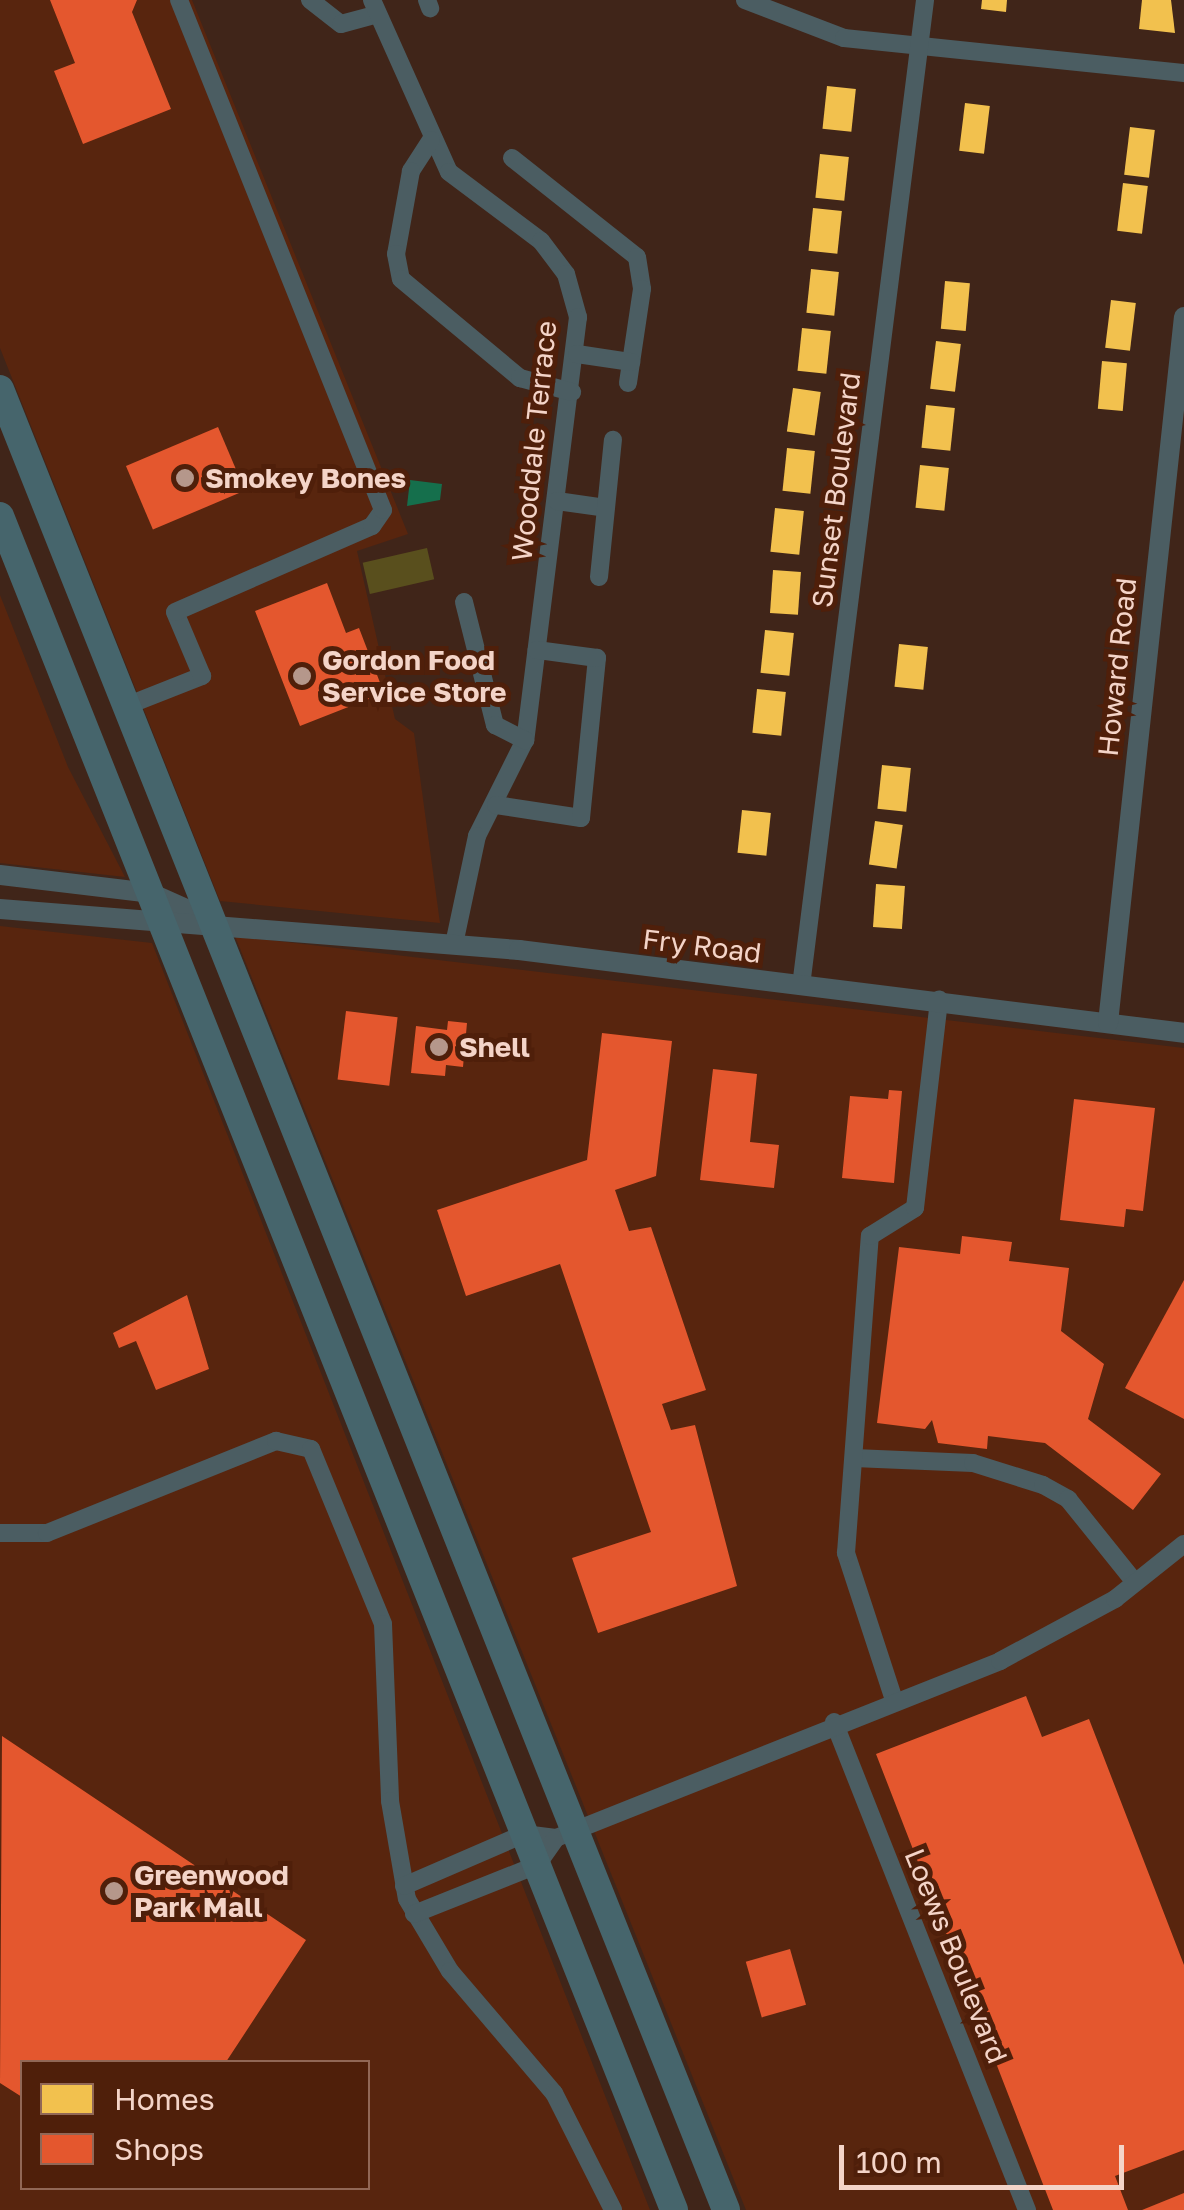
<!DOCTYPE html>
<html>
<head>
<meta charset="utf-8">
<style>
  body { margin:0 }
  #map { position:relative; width:1184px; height:2210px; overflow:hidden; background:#402519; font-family:"Golos Text",sans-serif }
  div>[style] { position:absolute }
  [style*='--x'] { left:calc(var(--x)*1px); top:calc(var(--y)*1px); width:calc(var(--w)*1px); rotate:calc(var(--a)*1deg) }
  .built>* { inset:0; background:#58250e }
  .green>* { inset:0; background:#594f1d; transform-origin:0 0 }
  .water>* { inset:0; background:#156f4c }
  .homes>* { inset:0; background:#f2c14e; transform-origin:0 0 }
  .shops>* { inset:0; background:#e4572e; transform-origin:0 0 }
  .minor>* { height:18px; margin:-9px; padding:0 9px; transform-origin:9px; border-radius:9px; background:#4b5d62 }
  .tertiary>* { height:20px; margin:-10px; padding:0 10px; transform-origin:10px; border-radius:10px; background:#4b5d62 }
  .primary>* { height:28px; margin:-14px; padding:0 14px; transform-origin:14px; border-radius:14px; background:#46656c }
  .dots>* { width:28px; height:28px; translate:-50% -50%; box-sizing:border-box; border:5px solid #4f1f0a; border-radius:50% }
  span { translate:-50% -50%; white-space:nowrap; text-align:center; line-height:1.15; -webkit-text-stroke:10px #4f1f0a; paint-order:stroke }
  .street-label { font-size:28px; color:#f4d4c8 }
  .poi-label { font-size:28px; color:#f4d4c8; font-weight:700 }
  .left { translate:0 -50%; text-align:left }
  .legend { position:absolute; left:20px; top:2060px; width:350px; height:130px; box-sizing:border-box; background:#4f1f0a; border:2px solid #916756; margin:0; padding:12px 18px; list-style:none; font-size:30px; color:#f4d4c8 }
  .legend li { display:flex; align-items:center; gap:20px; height:50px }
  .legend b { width:50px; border:2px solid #916756 }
  .scale { position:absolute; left:839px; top:2145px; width:285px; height:45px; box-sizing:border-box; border:5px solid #f4d4c8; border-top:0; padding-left:12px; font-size:30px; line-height:35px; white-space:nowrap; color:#f4d4c8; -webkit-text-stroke:8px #4f1f0a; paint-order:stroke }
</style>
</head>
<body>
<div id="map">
  <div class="built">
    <i style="clip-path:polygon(0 0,192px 0,408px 534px,357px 551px,395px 719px,414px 733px,440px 923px,220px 901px,0 348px)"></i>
    <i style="clip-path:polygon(0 595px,68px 767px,125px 877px,0 863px)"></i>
    <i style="clip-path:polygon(evenodd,0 926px,152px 943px,650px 2210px,0 2210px,0 926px,22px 2062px,368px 2062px,368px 2188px,22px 2188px,22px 2062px)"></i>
    <i style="clip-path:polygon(235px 936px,1184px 1048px,1184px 2210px,746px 2210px)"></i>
  </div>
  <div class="green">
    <i style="left:427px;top:548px;width:32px;height:66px;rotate:77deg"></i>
  </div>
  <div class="water">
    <i style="clip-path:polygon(410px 480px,442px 484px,440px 500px,407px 506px)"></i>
  </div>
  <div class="homes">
    <i style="clip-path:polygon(982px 0,1007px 0,1006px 12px,981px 9px)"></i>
    <i style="clip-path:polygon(1142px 0,1171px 0,1175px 33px,1139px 29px)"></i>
    <i style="left:827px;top:86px;width:29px;height:43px;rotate:6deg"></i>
    <i style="left:965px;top:103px;width:25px;height:48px;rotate:7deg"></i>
    <i style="left:1130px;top:127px;width:25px;height:48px;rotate:7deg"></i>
    <i style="left:820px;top:154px;width:29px;height:44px;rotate:6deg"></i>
    <i style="left:1123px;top:183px;width:25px;height:48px;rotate:7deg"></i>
    <i style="left:813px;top:208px;width:29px;height:43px;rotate:6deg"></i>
    <i style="left:811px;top:269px;width:28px;height:44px;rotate:6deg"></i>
    <i style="left:945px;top:281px;width:25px;height:48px;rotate:5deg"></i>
    <i style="left:1111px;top:300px;width:25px;height:48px;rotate:7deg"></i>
    <i style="left:802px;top:328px;width:29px;height:43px;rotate:6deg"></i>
    <i style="left:936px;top:341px;width:25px;height:48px;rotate:7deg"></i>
    <i style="left:1102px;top:361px;width:25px;height:48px;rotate:5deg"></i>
    <i style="left:793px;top:388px;width:28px;height:44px;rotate:8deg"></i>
    <i style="left:926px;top:405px;width:29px;height:43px;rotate:6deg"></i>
    <i style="left:787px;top:448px;width:28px;height:43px;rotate:6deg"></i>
    <i style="left:920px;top:465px;width:29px;height:43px;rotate:6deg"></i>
    <i style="left:775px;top:508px;width:29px;height:44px;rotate:6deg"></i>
    <i style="left:773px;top:570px;width:28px;height:43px;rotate:4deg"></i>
    <i style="left:765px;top:630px;width:29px;height:43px;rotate:6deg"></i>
    <i style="left:899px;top:644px;width:29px;height:43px;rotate:6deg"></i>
    <i style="left:757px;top:689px;width:29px;height:44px;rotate:6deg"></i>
    <i style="left:882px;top:765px;width:29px;height:44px;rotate:6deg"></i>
    <i style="left:742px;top:810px;width:29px;height:43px;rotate:6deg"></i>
    <i style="left:875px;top:821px;width:28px;height:44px;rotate:8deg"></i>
    <i style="left:876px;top:884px;width:29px;height:43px;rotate:4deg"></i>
  </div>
  <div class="shops">
    <i style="clip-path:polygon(50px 0,137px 0,132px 12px,171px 109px,83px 144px,54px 71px,75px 63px)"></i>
    <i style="left:218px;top:427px;width:69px;height:100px;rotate:67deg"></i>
    <i style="clip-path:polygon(327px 583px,346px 633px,359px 628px,384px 693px,300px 726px,255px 611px)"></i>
    <i style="left:346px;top:1011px;width:52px;height:69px;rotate:7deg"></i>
    <i style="clip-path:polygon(448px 1021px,467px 1023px,463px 1067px,446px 1065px,445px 1076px,411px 1073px,416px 1026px,447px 1030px)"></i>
    <i style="clip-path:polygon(602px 1033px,672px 1041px,656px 1176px,615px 1190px,629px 1231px,651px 1227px,706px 1390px,662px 1404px,671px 1430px,695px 1425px,737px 1586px,598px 1633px,572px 1558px,651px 1532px,560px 1264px,466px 1296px,437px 1210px,587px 1160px)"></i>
    <i style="clip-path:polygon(713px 1069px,757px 1074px,750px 1142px,779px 1145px,774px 1188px,700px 1180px)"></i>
    <i style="clip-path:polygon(889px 1090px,902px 1091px,894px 1183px,842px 1178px,850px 1096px,888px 1099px)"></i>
    <i style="clip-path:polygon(1074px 1099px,1155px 1108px,1143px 1211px,1126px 1209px,1124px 1227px,1060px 1220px)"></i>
    <i style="clip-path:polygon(962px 1236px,1012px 1242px,1009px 1261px,1069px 1268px,1061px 1331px,1104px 1364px,1088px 1419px,1161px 1474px,1133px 1510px,1045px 1443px,988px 1436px,987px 1449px,938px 1443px,932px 1420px,925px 1429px,877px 1423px,899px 1247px,960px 1254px)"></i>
    <i style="clip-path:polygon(1184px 1280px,1184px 1419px,1125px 1388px)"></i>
    <i style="clip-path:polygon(187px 1295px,209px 1369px,156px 1390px,136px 1341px,119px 1348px,113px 1333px)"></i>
    <i style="clip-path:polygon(1026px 1696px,1042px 1737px,1089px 1719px,1184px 1965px,1184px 2150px,1115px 2176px,1128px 2210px,1053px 2210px,876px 1754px)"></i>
    <i style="clip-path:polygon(2px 1736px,306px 1940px,226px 2062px,22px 2062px,22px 2097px,0 2083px)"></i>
    <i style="left:790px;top:1949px;width:58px;height:46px;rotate:74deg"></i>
    <i style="clip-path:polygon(1184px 2193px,1184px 2210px,1142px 2210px)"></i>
  </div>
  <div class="minor">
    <i style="--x:310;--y:0;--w:39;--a:38"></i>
    <i style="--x:341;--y:24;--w:38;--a:-15"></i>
    <i style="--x:372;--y:0;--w:188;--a:65.9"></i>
    <i style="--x:449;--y:172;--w:115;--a:36.9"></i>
    <i style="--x:541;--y:241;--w:41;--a:52.9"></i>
    <i style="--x:566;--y:274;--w:45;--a:74.4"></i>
    <i style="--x:578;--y:317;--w:426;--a:97.1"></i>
    <i style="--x:525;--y:740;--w:107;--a:116.6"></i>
    <i style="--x:477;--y:836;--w:110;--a:102"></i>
    <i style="--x:427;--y:0;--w:9;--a:69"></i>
    <i style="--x:745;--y:0;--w:106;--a:21"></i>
    <i style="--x:844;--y:38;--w:342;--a:5.9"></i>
    <i style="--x:431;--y:140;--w:37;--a:123"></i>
    <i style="--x:411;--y:171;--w:84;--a:100.2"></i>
    <i style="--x:396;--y:254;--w:25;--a:79"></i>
    <i style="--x:401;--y:279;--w:155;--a:39.8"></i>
    <i style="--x:520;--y:378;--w:54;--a:15.1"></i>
    <i style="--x:512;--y:158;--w:159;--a:38.4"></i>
    <i style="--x:637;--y:257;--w:32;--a:81"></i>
    <i style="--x:642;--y:289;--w:95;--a:98.5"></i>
    <i style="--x:577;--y:354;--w:55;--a:8.4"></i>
    <i style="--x:557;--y:501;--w:49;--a:8.1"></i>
    <i style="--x:599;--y:577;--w:138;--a:-84.2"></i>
    <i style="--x:464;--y:602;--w:127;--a:75.9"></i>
    <i style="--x:495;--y:725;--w:34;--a:27"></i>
    <i style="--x:126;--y:706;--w:82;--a:-21.5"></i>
    <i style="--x:202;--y:676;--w:69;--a:-112.9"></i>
    <i style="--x:175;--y:612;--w:215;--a:-23.6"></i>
    <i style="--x:372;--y:526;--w:19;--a:-55"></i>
    <i style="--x:383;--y:510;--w:549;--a:-111.8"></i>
    <i style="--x:496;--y:805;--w:86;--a:8.7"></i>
    <i style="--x:581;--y:818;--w:161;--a:-84.3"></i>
    <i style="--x:597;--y:658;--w:61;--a:-172.4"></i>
    <i style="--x:801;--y:986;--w:994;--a:-82.83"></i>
    <i style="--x:854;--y:1458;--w:119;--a:2.4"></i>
    <i style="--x:973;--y:1463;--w:73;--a:17.4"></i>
    <i style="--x:1043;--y:1485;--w:29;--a:29"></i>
    <i style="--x:1068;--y:1499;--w:105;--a:51.2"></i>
    <i style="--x:0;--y:1533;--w:47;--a:0"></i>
    <i style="--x:47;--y:1533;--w:247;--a:-21.9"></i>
    <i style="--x:276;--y:1441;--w:36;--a:13"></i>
    <i style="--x:311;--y:1449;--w:189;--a:67.6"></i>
    <i style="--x:383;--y:1624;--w:177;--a:87.7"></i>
    <i style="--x:390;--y:1801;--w:99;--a:80.2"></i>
    <i style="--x:407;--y:1899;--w:84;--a:59.2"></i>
    <i style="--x:450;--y:1971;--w:160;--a:49.6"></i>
    <i style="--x:554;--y:2093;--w:131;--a:63.2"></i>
    <i style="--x:894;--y:1700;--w:155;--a:-108.1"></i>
    <i style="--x:846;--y:1553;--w:318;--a:-85.7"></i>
    <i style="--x:870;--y:1236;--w:53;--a:-31.9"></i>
    <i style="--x:915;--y:1208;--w:210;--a:-83.4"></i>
    <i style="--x:834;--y:1722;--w:525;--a:68.42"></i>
    <i style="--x:556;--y:1838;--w:478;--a:-21.7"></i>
    <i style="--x:1000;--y:1661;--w:131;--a:-28.3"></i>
    <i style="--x:1115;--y:1599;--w:88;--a:-38.6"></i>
    <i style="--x:404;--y:1886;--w:131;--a:-23.4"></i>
    <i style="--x:524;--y:1834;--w:32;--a:7"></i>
    <i style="--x:414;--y:1914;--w:132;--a:-21.7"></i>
    <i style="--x:537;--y:1865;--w:33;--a:-55"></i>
  </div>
  <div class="tertiary">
    <i style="--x:0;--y:875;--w:151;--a:6.8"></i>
    <i style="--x:150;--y:893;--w:67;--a:23.9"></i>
    <i style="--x:0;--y:909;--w:521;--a:4.52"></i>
    <i style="--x:519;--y:950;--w:670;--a:7.11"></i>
    <i style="--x:1108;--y:1023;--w:710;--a:-83.86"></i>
  </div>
  <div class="primary">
    <i style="--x:0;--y:389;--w:1960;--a:68.26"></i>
    <i style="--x:0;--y:516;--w:1823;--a:68.3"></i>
  </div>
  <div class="dots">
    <i style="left:185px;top:478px;background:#b5978b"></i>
    <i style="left:302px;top:676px;background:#b5978b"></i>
    <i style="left:439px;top:1047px;background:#b5978b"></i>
    <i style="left:114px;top:1891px;background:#b5978b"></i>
  </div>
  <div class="street-label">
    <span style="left:534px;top:441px;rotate:-84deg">Wooddale Terrace</span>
    <span style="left:836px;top:490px;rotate:-83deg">Sunset Boulevard</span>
    <span style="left:1117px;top:667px;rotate:-84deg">Howard Road</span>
    <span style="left:702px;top:946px;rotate:7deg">Fry Road</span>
    <span style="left:956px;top:1956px;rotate:68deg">Loews Boulevard</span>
  </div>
  <div class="poi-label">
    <span class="left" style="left:205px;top:478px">Smokey Bones</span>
    <span class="left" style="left:322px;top:676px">Gordon Food<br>Service Store</span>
    <span class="left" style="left:459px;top:1047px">Shell</span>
    <span class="left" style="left:134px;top:1891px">Greenwood<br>Park Mall</span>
  </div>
  <ul class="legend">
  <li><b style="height:28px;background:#f2c14e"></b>Homes</li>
  <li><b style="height:28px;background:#e4572e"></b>Shops</li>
  </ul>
  <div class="scale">100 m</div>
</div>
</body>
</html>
